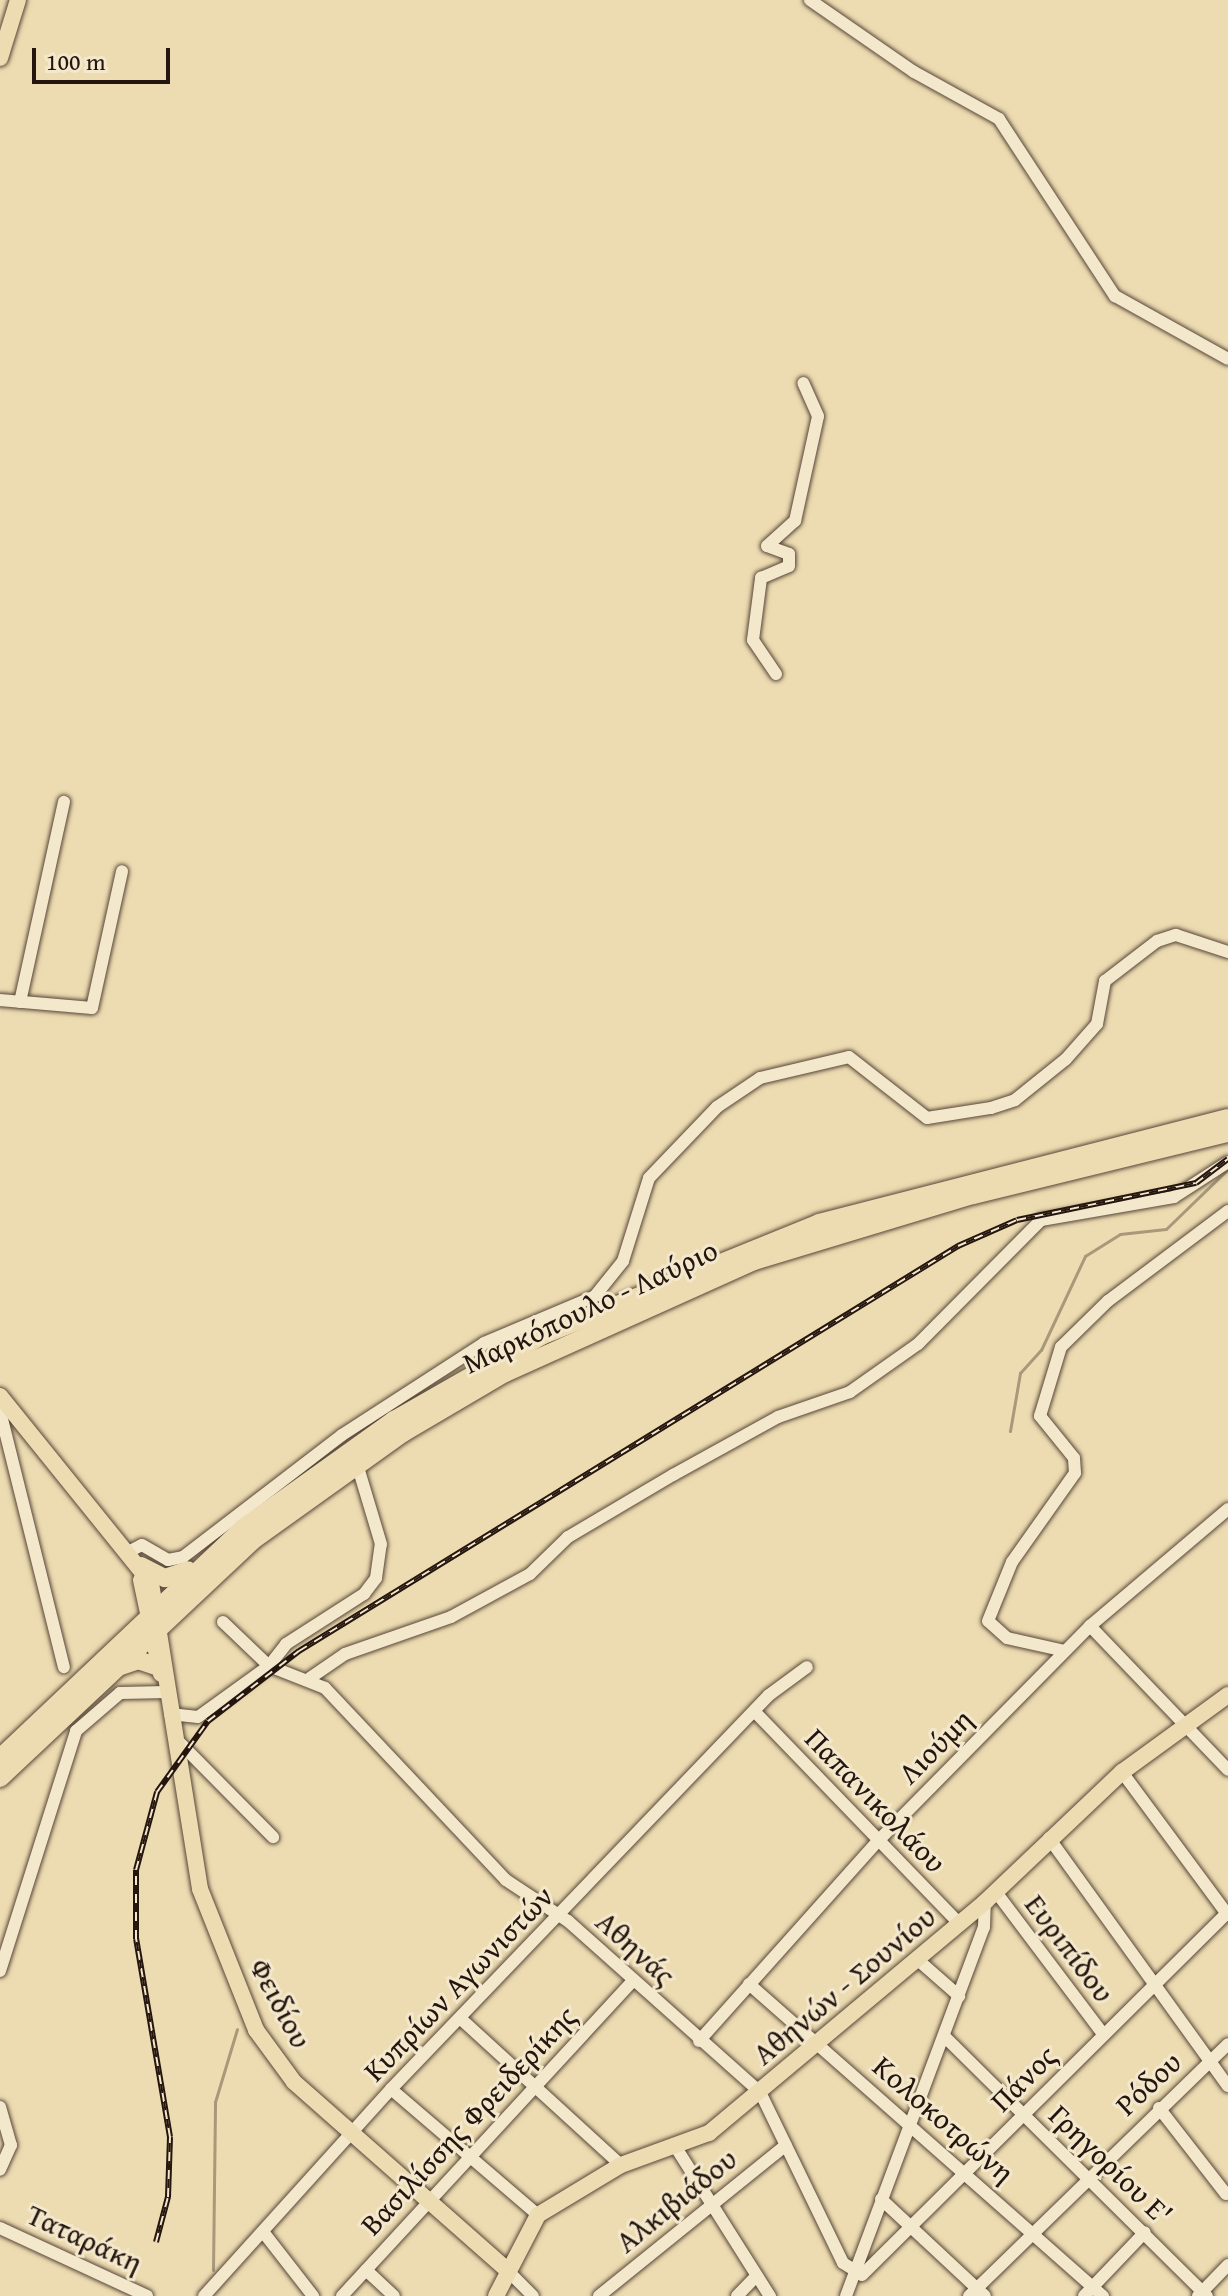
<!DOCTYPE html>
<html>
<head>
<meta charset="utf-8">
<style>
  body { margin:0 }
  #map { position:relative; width:1228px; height:2296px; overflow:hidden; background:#eddbb1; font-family:"Gentium Book Plus",serif }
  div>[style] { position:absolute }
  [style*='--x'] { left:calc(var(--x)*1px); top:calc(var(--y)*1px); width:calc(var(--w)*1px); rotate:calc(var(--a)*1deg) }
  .stream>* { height:3px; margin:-1.5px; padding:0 1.5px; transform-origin:1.5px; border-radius:1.5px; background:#a9987a }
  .roads { filter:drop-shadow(0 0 2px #564638) drop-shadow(0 0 2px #564638) }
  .minor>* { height:12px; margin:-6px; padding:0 6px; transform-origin:6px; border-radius:6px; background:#f3e8cc }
  .major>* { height:16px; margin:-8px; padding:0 8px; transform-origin:8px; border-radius:8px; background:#eddbb1 }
  .highway>* { height:18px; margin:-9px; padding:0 9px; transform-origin:9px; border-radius:9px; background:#eddbb1 }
  .rail>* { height:6px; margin-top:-3px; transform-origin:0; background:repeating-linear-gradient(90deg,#f3e8cc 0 9px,#24150f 0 18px); box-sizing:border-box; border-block:2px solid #24150f }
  span { translate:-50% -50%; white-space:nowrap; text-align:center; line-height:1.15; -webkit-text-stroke:6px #f3e8cc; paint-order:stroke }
  .street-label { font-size:30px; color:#24150f }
  .scale { position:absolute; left:32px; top:48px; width:138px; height:36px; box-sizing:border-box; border:4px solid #24150f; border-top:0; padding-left:10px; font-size:24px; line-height:28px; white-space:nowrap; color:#24150f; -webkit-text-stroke:6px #f3e8cc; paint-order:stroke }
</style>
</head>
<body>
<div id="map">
  <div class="stream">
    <i style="--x:1010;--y:1431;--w:59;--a:-80.2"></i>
    <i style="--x:1020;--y:1373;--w:31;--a:-48"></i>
    <i style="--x:1041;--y:1350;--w:104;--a:-64.9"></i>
    <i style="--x:1085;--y:1256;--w:41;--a:-32.2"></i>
    <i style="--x:1120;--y:1234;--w:46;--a:-6.2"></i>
    <i style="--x:1166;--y:1229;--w:86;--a:-44.1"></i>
    <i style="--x:213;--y:2270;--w:168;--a:-89.3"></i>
    <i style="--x:215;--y:2102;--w:76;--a:-73.2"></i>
  </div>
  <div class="roads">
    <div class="minor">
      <i style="--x:810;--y:0;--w:126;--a:34.7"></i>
      <i style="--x:914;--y:72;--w:97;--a:28.9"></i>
      <i style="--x:999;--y:119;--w:212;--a:56.8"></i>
      <i style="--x:1115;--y:296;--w:129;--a:29.1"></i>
      <i style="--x:776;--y:674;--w:41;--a:-124.1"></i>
      <i style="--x:753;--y:640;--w:63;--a:-82.6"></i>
      <i style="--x:761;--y:578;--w:30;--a:-23"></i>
      <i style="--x:789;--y:566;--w:12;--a:-90"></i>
      <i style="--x:789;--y:554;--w:23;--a:-160"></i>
      <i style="--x:767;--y:546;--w:38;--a:-42"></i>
      <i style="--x:795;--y:521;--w:107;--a:-77.6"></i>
      <i style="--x:818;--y:416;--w:36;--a:-114"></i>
      <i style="--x:0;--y:1000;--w:92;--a:5"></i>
      <i style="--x:92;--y:1008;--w:140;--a:-77.6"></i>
      <i style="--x:20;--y:1002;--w:205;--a:-77.6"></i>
      <i style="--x:0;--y:1411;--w:264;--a:76"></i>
      <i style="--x:130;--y:1551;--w:13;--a:-27"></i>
      <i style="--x:142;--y:1545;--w:30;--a:30"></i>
      <i style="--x:168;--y:1560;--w:15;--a:-11"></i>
      <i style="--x:183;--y:1557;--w:200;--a:-37.5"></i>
      <i style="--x:342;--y:1435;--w:169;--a:-32.9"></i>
      <i style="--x:484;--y:1343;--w:121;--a:-22.9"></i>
      <i style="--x:595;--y:1296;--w:45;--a:-51.3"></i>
      <i style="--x:623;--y:1261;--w:87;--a:-72.6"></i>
      <i style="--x:649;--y:1178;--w:98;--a:-46.2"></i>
      <i style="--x:717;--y:1107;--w:52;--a:-34"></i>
      <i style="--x:760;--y:1078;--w:91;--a:-13.3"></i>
      <i style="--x:849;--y:1057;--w:99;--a:38"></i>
      <i style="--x:927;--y:1118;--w:65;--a:-8.9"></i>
      <i style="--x:991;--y:1108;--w:25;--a:-18"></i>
      <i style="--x:1015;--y:1100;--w:65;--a:-38.8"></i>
      <i style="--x:1066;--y:1059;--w:47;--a:-48.5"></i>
      <i style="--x:1097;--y:1024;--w:44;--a:-79.5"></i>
      <i style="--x:1105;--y:981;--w:66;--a:-37.6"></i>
      <i style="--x:1157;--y:941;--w:20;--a:-18"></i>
      <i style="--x:1176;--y:935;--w:55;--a:18.1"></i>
      <i style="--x:223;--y:1622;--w:64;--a:43.7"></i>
      <i style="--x:269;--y:1666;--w:28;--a:-52"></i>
      <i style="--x:286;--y:1644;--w:93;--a:-32.7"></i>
      <i style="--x:364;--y:1594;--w:20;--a:-53"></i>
      <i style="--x:376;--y:1578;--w:34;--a:-82"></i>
      <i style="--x:381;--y:1544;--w:84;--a:-106.7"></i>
      <i style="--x:1090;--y:1626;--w:199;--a:46.2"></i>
      <i style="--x:1065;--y:1651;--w:59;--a:-167.4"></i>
      <i style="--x:1007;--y:1638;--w:25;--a:-138"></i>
      <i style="--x:988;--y:1621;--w:64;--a:-67.9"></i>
      <i style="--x:1012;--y:1562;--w:109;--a:-54.7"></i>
      <i style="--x:1075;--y:1473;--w:15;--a:-94"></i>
      <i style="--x:1074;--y:1458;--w:54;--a:-129"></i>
      <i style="--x:1040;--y:1416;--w:72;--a:-73.1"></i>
      <i style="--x:1061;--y:1347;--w:66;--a:-44.4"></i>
      <i style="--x:1108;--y:1301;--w:150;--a:-36.9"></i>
      <i style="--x:310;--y:1678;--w:42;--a:-34.4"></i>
      <i style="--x:345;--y:1654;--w:112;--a:-19.2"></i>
      <i style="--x:451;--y:1617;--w:90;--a:-28.6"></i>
      <i style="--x:530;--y:1574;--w:53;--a:-44.2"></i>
      <i style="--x:568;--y:1537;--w:122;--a:-30.6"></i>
      <i style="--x:673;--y:1475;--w:120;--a:-28.9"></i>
      <i style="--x:778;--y:1417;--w:76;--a:-19.1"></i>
      <i style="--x:850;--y:1392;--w:83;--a:-35.2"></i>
      <i style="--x:918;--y:1344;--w:175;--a:-45.2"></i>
      <i style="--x:1041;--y:1220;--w:135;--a:-9.8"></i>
      <i style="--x:1174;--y:1197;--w:64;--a:-32.9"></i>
      <i style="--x:755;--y:1712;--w:295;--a:46"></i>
      <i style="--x:170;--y:1714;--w:28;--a:6"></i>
      <i style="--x:198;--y:1717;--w:87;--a:-35.7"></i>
      <i style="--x:269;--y:1666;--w:60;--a:21.4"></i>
      <i style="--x:325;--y:1688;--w:264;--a:46.7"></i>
      <i style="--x:506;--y:1880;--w:74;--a:33.5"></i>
      <i style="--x:568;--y:1921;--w:257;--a:41.7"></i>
      <i style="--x:760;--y:2092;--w:190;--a:64.1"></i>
      <i style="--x:843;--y:2263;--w:22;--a:32"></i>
      <i style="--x:862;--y:2275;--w:515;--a:-44.76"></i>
      <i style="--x:174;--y:1737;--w:141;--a:45.3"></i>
      <i style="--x:1122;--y:1772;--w:178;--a:53.5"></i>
      <i style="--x:1049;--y:1838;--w:306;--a:54.2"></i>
      <i style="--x:996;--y:1892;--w:178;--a:53"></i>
      <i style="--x:918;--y:1960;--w:55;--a:41.3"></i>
      <i style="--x:0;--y:1971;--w:252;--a:-72.4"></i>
      <i style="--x:76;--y:1731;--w:58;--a:-40.8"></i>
      <i style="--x:120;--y:1693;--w:47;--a:-1.2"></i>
      <i style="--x:749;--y:1984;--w:472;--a:41.4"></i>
      <i style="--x:461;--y:2019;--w:217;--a:42.4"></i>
      <i style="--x:944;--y:2036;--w:370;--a:44.7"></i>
      <i style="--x:699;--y:2041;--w:270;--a:-48.2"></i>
      <i style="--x:879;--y:1840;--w:301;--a:-45.4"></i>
      <i style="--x:1090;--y:1626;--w:181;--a:-40.3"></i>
      <i style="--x:391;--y:2089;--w:194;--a:40.6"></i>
      <i style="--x:0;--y:2107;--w:40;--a:74"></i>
      <i style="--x:11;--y:2145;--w:27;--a:114"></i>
      <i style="--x:1159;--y:2108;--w:109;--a:52.1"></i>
      <i style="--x:675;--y:2146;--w:178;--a:57.7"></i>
      <i style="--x:881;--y:2199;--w:142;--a:43"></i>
      <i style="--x:0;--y:2228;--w:162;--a:24.8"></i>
      <i style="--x:264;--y:2233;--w:80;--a:52.1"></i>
      <i style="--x:506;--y:2269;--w:38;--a:45"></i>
      <i style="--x:366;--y:2270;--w:38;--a:43"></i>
      <i style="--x:204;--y:2296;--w:279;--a:-47.9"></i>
      <i style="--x:391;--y:2089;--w:546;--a:-46.19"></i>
      <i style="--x:769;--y:1695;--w:47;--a:-36.4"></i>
      <i style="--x:342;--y:2296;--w:430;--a:-47.3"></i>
      <i style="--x:599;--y:2296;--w:240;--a:-38.9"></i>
      <i style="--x:737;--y:2296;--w:28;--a:-46"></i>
      <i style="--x:846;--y:2296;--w:394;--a:-69.5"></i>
      <i style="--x:984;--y:1927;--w:25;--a:-88"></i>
      <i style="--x:969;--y:2296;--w:361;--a:-44.2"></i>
      <i style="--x:1084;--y:2296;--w:88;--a:-46.4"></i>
      <i style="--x:1198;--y:2296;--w:43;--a:-45.9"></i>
    </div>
    <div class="major">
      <i style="--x:0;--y:58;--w:61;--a:-72.8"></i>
      <i style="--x:0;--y:1396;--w:240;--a:51.1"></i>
      <i style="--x:151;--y:1583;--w:310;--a:80.9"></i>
      <i style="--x:200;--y:1889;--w:152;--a:68.3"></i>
      <i style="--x:256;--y:2030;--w:64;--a:53.8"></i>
      <i style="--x:294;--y:2082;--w:283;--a:41.4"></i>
      <i style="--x:141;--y:1580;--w:96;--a:78"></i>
      <i style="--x:496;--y:2296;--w:91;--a:-62.6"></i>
      <i style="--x:538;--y:2215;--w:97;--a:-31.1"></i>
      <i style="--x:621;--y:2165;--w:94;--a:-20"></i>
      <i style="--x:709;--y:2133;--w:360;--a:-39.9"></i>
      <i style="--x:985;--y:1902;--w:189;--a:-43.5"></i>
      <i style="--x:1122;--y:1772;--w:131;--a:-36"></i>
    </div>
    <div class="highway">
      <i style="--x:141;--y:1566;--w:27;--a:27"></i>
      <i style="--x:165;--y:1578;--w:24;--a:-19"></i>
      <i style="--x:118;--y:1667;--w:21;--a:-19"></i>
      <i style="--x:138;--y:1660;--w:21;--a:19"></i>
      <i style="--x:0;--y:1758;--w:335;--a:-43.4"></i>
      <i style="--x:243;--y:1528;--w:186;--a:-35.6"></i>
      <i style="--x:394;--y:1420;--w:169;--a:-29.7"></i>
      <i style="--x:541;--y:1336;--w:300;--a:-22.1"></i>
      <i style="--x:819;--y:1223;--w:422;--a:-14.4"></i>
      <i style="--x:0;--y:1778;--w:346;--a:-43.2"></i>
      <i style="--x:252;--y:1541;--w:186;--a:-35.6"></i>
      <i style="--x:403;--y:1433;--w:118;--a:-30.5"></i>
      <i style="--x:505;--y:1373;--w:273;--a:-24.2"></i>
      <i style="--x:754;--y:1261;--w:229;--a:-16.8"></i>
      <i style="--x:973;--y:1195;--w:262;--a:-13.7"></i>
    </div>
  </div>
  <div class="rail">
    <i style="--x:156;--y:2242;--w:47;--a:-75.1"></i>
    <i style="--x:168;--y:2197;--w:60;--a:-88.1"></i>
    <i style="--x:170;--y:2137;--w:201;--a:-99.7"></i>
    <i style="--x:136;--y:1939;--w:69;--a:-90"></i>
    <i style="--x:136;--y:1870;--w:81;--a:-74.9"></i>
    <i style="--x:157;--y:1792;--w:87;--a:-54.3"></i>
    <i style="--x:208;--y:1721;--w:115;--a:-37.6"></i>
    <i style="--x:299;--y:1651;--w:774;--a:-31.57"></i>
    <i style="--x:958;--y:1246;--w:64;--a:-23.8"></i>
    <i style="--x:1017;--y:1220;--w:183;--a:-11.7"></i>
    <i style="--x:1196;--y:1183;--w:40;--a:-37"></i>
  </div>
  <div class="street-label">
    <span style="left:590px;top:1306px;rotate:-25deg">Μαρκόπουλο - Λαύριο</span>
    <span style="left:935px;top:1746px;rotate:-45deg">Λιούμη</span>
    <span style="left:876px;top:1800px;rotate:46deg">Παπανικολάου</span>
    <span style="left:636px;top:1948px;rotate:42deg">Αθηνάς</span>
    <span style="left:1070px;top:1948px;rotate:53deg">Ευριπίδου</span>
    <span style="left:458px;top:1983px;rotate:-46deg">Κυπρίων Αγωνιστών</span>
    <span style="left:844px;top:1985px;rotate:-40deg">Αθηνών - Σουνίου</span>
    <span style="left:281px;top:2003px;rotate:62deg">Φειδίου</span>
    <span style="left:1023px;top:2078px;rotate:-45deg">Πάνος</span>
    <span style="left:1148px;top:2083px;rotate:-43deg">Ρόδου</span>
    <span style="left:944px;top:2119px;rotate:41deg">Κολοκοτρώνη</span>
    <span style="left:468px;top:2120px;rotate:-47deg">Βασιλίσσης Φρειδερίκης</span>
    <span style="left:1111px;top:2164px;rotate:44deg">Γρηγορίου Ε'</span>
    <span style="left:676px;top:2200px;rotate:-39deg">Αλκιβιάδου</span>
    <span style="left:85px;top:2238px;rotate:25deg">Ταταράκη</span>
  </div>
  <div class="scale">100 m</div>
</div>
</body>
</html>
